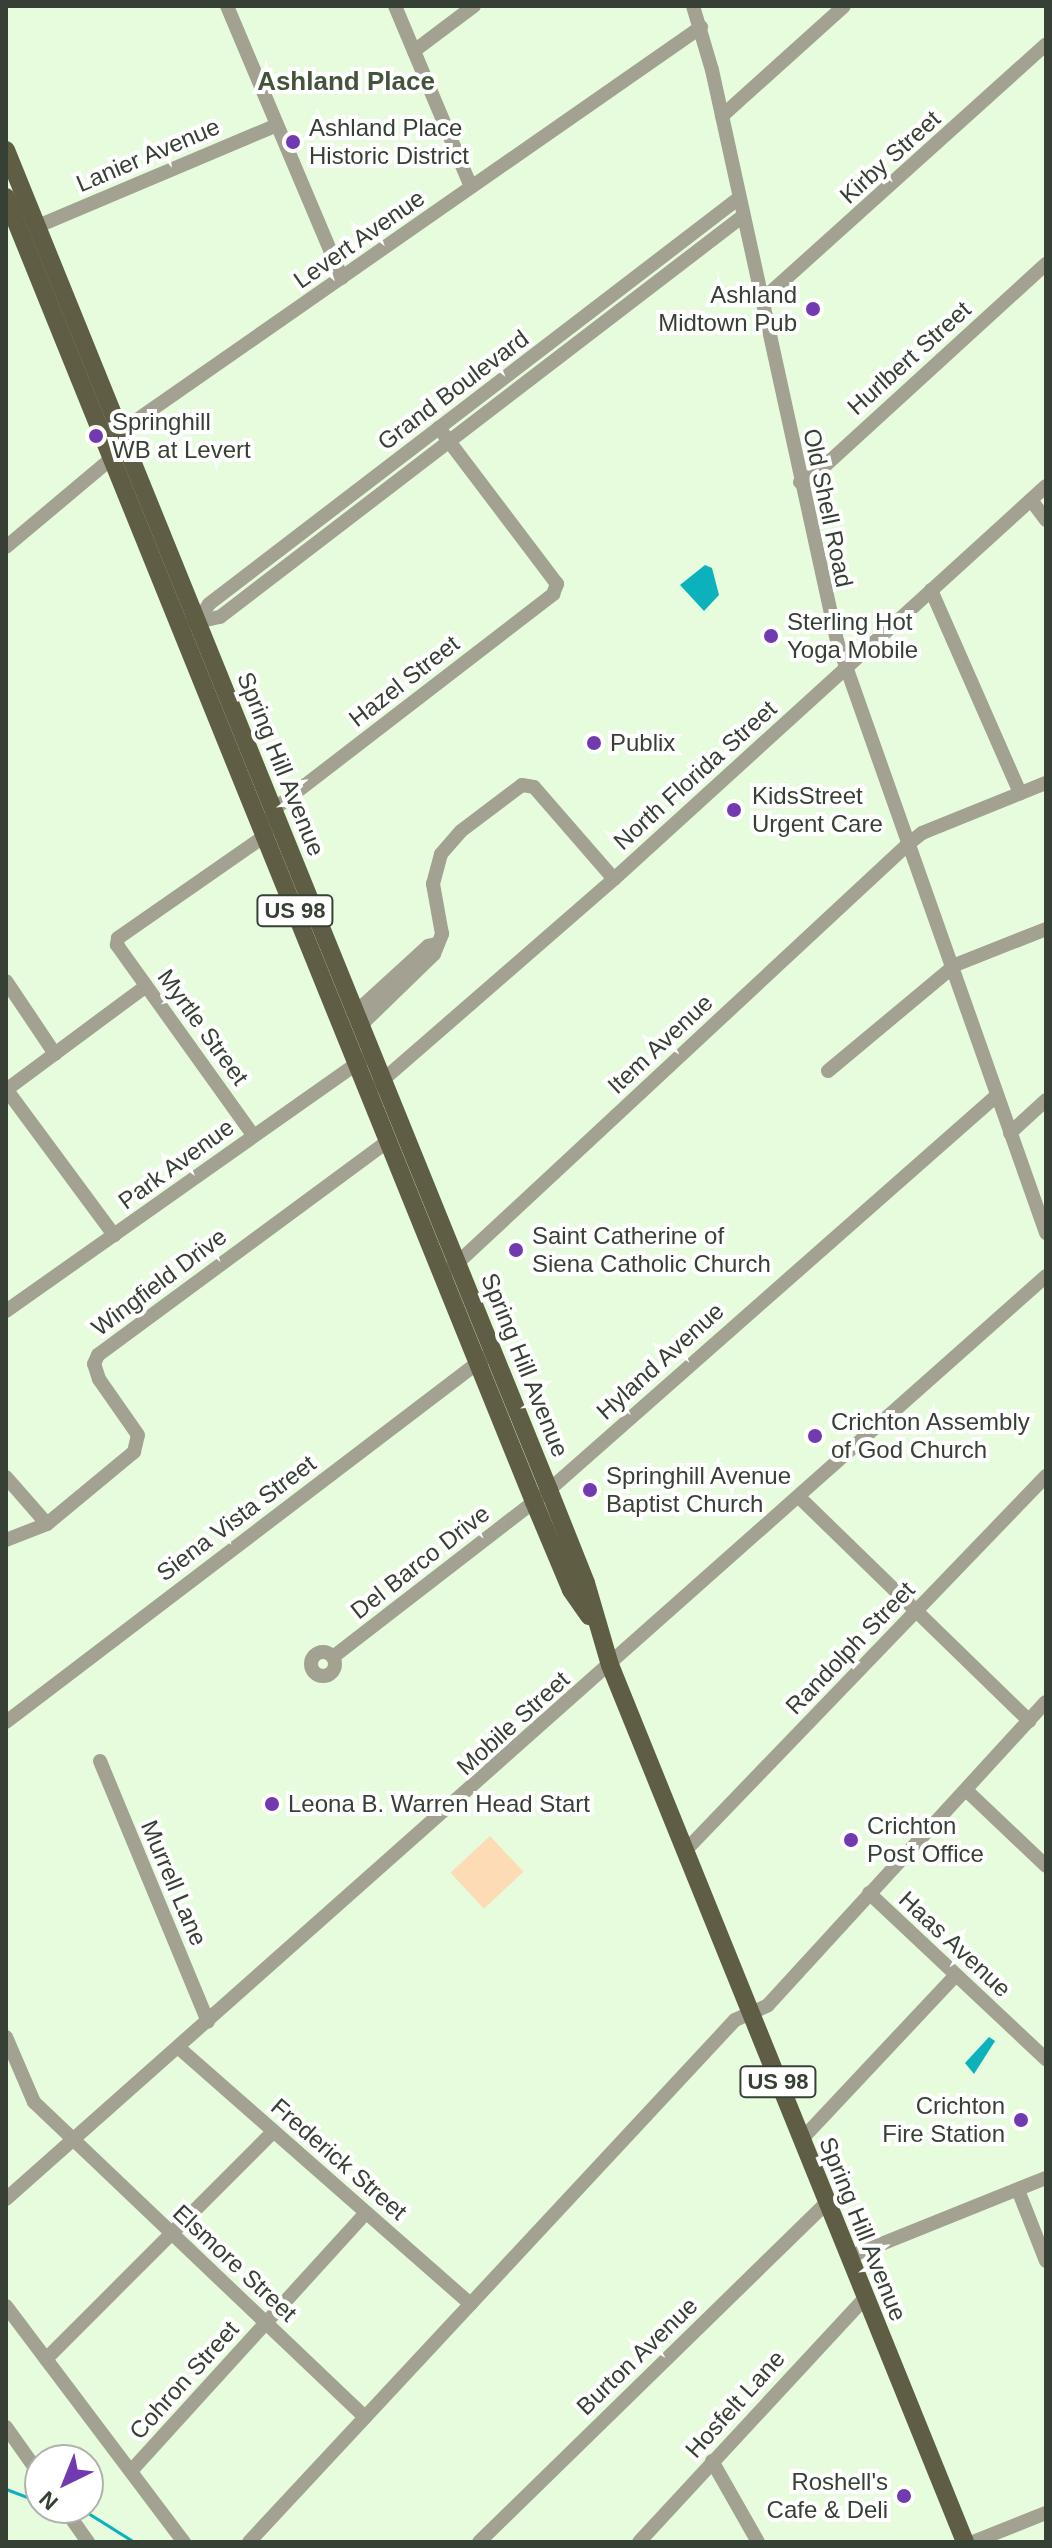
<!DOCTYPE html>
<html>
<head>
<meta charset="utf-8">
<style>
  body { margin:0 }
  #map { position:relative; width:1052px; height:2548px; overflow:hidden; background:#e6fcdd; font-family:Helvetica,sans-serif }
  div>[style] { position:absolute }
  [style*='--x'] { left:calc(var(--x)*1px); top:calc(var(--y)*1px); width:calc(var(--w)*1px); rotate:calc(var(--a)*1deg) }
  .green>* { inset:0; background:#fddbb4; transform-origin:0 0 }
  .water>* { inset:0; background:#0bb1bb }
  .stream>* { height:3px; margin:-1.5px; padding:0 1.5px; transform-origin:1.5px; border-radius:1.5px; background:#0bb1bb }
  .minor>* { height:14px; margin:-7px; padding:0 7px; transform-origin:7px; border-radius:7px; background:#a2a192 }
  .minor>.ring { margin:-7px; padding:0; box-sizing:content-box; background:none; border:14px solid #a2a192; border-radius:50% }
  .major>* { height:18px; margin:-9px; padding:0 9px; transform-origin:9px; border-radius:9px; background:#5f5d43 }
  .dots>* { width:22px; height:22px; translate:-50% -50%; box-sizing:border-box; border:4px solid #fff; border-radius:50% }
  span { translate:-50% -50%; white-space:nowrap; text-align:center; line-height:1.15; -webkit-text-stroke:8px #fff; paint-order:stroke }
  .shield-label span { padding:2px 6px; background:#fff; border:2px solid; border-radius:6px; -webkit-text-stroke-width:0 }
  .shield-label { font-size:22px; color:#374034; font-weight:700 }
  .poi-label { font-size:24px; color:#374034 }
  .left { translate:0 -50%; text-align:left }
  .right { translate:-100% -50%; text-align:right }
  .street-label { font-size:24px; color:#374034 }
  .neighbourhood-label { font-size:26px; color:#43543b; font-weight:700 }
  .frame { position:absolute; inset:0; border:8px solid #374034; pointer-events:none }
  .north { position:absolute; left:24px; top:2444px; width:80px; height:80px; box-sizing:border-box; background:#fff; border:2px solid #afb3ae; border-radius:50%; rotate:223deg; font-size:22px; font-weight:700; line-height:32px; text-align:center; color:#374034 }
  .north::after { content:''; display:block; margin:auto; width:28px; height:36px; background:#713ab0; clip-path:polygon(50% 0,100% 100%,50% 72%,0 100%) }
</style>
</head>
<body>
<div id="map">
  <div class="green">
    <i style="left:490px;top:1836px;width:49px;height:54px;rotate:47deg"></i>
  </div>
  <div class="water">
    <i style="clip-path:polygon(705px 565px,712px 568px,719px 595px,704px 611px,680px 585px)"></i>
    <i style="clip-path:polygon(989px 2037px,995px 2041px,974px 2074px,965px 2063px)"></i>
  </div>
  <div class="stream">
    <i style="--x:6;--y:2489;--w:36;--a:21"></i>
    <i style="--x:80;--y:2508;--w:64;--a:32.2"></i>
  </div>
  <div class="minor">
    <i style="--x:227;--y:6;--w:295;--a:67.1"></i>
    <i style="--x:395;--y:6;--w:196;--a:67.2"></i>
    <i style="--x:693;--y:6;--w:67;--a:73.5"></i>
    <i style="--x:712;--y:70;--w:585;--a:77.65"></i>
    <i style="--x:837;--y:641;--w:628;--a:70.55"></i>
    <i style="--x:414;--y:51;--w:75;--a:-36.9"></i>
    <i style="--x:722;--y:116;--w:164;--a:-42"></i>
    <i style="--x:38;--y:226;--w:259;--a:-22.9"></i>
    <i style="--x:762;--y:300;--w:382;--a:-42"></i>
    <i style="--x:121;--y:431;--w:707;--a:-34.86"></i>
    <i style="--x:800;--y:482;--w:21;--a:-29"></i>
    <i style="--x:818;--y:472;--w:309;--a:-42.4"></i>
    <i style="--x:1031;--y:500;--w:25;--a:53"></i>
    <i style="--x:6;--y:547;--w:137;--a:-40"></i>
    <i style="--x:931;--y:590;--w:222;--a:66.3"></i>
    <i style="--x:198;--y:621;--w:20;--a:-57"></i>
    <i style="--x:209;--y:604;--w:668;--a:-37.45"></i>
    <i style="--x:189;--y:624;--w:32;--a:-13"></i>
    <i style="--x:220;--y:617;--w:659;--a:-37.48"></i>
    <i style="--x:6;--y:981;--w:88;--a:56.1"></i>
    <i style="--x:356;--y:1012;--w:98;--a:-42.5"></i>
    <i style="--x:428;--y:946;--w:8;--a:-14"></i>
    <i style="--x:361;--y:1025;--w:102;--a:-44.2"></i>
    <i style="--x:434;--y:954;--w:22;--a:-68"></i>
    <i style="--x:442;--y:934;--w:51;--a:-100.2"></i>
    <i style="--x:433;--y:884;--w:31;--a:-75"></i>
    <i style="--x:441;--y:854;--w:30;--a:-49"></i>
    <i style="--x:461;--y:831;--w:76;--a:-37"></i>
    <i style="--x:522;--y:785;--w:12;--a:9"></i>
    <i style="--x:534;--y:787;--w:122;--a:49"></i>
    <i style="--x:828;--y:1071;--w:165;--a:-39.8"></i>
    <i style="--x:955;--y:965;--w:98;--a:-21.6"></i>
    <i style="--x:376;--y:1086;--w:315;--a:-41"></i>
    <i style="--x:614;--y:879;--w:584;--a:-42.29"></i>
    <i style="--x:6;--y:1089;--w:182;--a:53.5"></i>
    <i style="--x:6;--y:1090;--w:174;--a:-36.6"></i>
    <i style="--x:1010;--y:1133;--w:49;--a:-42.5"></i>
    <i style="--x:253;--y:1135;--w:234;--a:-125.6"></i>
    <i style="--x:117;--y:945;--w:7;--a:-82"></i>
    <i style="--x:118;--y:938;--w:179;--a:-34.8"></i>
    <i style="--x:265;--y:836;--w:27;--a:-73"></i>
    <i style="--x:273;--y:810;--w:354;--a:-37.6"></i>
    <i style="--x:553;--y:594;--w:11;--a:-68"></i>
    <i style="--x:557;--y:584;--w:196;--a:-127.1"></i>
    <i style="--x:451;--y:1269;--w:624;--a:-42.92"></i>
    <i style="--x:908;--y:844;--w:18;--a:-38"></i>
    <i style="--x:922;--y:833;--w:134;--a:-22"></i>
    <i style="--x:6;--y:1311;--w:436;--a:-35.2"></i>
    <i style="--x:6;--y:1477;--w:62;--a:48.9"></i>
    <i style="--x:800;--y:1498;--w:320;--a:44.2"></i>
    <i style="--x:6;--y:1540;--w:44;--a:-21.3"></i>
    <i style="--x:47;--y:1524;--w:113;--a:-39.6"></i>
    <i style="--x:134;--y:1452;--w:17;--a:-77"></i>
    <i style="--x:138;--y:1435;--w:68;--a:-124.9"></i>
    <i style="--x:99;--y:1379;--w:16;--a:-108"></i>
    <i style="--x:94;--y:1364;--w:10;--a:-66"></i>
    <i style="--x:98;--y:1355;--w:359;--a:-36.4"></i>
    <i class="ring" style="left:311px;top:1652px;width:10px;height:10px"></i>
    <i style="--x:333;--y:1657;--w:273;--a:-37.7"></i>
    <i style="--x:549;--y:1490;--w:596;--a:-41.39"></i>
    <i style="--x:6;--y:1722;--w:601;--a:-37.29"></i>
    <i style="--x:100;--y:1761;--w:282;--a:67.5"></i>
    <i style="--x:966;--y:1790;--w:110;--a:43.5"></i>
    <i style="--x:685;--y:1851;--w:521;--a:-46.09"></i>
    <i style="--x:869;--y:1893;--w:243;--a:43.2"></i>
    <i style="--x:6;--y:2037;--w:71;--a:66.7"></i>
    <i style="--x:34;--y:2102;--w:457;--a:43.6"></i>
    <i style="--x:179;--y:2048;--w:388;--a:41.3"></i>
    <i style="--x:801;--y:2140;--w:226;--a:-46.8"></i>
    <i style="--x:1018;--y:2190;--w:76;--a:68.5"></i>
    <i style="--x:6;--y:2199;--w:1391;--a:-41.59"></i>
    <i style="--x:849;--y:2257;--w:212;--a:-21.9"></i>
    <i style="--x:6;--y:2306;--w:296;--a:53"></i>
    <i style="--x:46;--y:2359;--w:322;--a:-45"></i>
    <i style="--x:6;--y:2427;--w:59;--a:54.7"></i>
    <i style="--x:712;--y:2461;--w:93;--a:60.4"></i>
    <i style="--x:131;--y:2471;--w:349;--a:-47.7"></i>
    <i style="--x:64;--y:2508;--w:42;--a:54.8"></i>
    <i style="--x:249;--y:2542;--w:713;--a:-47.05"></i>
    <i style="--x:735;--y:2020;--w:36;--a:-24"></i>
    <i style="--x:768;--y:2005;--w:411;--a:-47.5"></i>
    <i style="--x:479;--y:2542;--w:487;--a:-44.3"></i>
    <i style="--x:639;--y:2542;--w:333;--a:-47.2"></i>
    <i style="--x:973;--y:2542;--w:79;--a:-21.7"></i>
  </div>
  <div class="major">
    <i style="--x:6;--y:150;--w:1446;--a:67.94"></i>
    <i style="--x:549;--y:1490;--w:100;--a:68.3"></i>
    <i style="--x:586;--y:1583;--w:85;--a:73.7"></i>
    <i style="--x:610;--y:1665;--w:946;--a:67.96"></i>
    <i style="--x:6;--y:197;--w:1408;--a:67.97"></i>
    <i style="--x:534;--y:1502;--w:95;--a:67.2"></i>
    <i style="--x:571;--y:1590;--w:32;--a:55"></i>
  </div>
  <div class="dots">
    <i style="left:293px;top:142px;background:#713ab0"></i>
    <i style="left:813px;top:309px;background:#713ab0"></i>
    <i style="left:96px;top:436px;background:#713ab0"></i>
    <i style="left:771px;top:636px;background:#713ab0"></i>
    <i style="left:594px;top:743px;background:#713ab0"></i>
    <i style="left:734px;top:810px;background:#713ab0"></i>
    <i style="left:516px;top:1250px;background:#713ab0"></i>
    <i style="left:815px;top:1436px;background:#713ab0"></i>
    <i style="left:590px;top:1490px;background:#713ab0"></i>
    <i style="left:272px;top:1804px;background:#713ab0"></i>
    <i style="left:851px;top:1840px;background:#713ab0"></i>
    <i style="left:1021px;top:2120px;background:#713ab0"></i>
    <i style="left:904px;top:2496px;background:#713ab0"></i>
  </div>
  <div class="shield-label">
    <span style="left:295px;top:911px">US 98</span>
    <span style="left:778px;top:2082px">US 98</span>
  </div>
  <div class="poi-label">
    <span class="left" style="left:309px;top:142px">Ashland Place<br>Historic District</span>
    <span class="right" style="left:797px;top:309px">Ashland<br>Midtown Pub</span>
    <span class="left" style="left:112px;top:436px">Springhill<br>WB at Levert</span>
    <span class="left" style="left:787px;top:636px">Sterling Hot<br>Yoga Mobile</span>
    <span class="left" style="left:610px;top:743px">Publix</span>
    <span class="left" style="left:752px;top:810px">KidsStreet<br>Urgent Care</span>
    <span class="left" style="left:532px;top:1250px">Saint Catherine of<br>Siena Catholic Church</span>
    <span class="left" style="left:831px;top:1436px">Crichton Assembly<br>of God Church</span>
    <span class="left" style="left:606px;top:1490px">Springhill Avenue<br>Baptist Church</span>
    <span class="left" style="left:288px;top:1804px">Leona B. Warren Head Start</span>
    <span class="left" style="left:867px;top:1840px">Crichton<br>Post Office</span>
    <span class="right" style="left:1005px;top:2120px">Crichton<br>Fire Station</span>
    <span class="right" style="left:888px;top:2496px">Roshell's<br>Cafe &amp; Deli</span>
  </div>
  <div class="street-label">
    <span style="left:148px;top:155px;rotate:-23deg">Lanier Avenue</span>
    <span style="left:890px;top:157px;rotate:-42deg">Kirby Street</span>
    <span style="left:359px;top:239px;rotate:-35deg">Levert Avenue</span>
    <span style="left:909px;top:358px;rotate:-42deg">Hurlbert Street</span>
    <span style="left:453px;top:390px;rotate:-37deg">Grand Boulevard</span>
    <span style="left:828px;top:508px;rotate:78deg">Old Shell Road</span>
    <span style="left:404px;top:681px;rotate:-38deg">Hazel Street</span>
    <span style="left:281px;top:764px;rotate:68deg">Spring Hill Avenue</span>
    <span style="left:695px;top:775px;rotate:-42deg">North Florida Street</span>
    <span style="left:203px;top:1027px;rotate:54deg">Myrtle Street</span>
    <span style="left:660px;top:1044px;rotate:-43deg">Item Avenue</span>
    <span style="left:176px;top:1164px;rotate:-36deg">Park Avenue</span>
    <span style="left:159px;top:1282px;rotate:-37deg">Wingfield Drive</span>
    <span style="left:660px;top:1361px;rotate:-42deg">Hyland Avenue</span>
    <span style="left:525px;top:1365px;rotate:68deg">Spring Hill Avenue</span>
    <span style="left:236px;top:1518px;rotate:-37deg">Siena Vista Street</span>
    <span style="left:420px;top:1562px;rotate:-38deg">Del Barco Drive</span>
    <span style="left:850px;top:1648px;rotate:-46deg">Randolph Street</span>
    <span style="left:513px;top:1723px;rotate:-42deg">Mobile Street</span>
    <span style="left:174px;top:1883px;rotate:67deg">Murrell Lane</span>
    <span style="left:955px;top:1944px;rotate:43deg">Haas Avenue</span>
    <span style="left:339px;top:2159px;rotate:41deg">Frederick Street</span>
    <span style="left:863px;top:2229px;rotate:68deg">Spring Hill Avenue</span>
    <span style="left:235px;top:2263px;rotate:43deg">Elsmore Street</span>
    <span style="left:637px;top:2356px;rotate:-44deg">Burton Avenue</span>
    <span style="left:184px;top:2380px;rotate:-48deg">Cohron Street</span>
    <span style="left:735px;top:2404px;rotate:-48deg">Hosfelt Lane</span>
  </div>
  <div class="neighbourhood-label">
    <span style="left:346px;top:82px">Ashland Place</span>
  </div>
  <div class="frame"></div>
  <div class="north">N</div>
</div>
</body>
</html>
